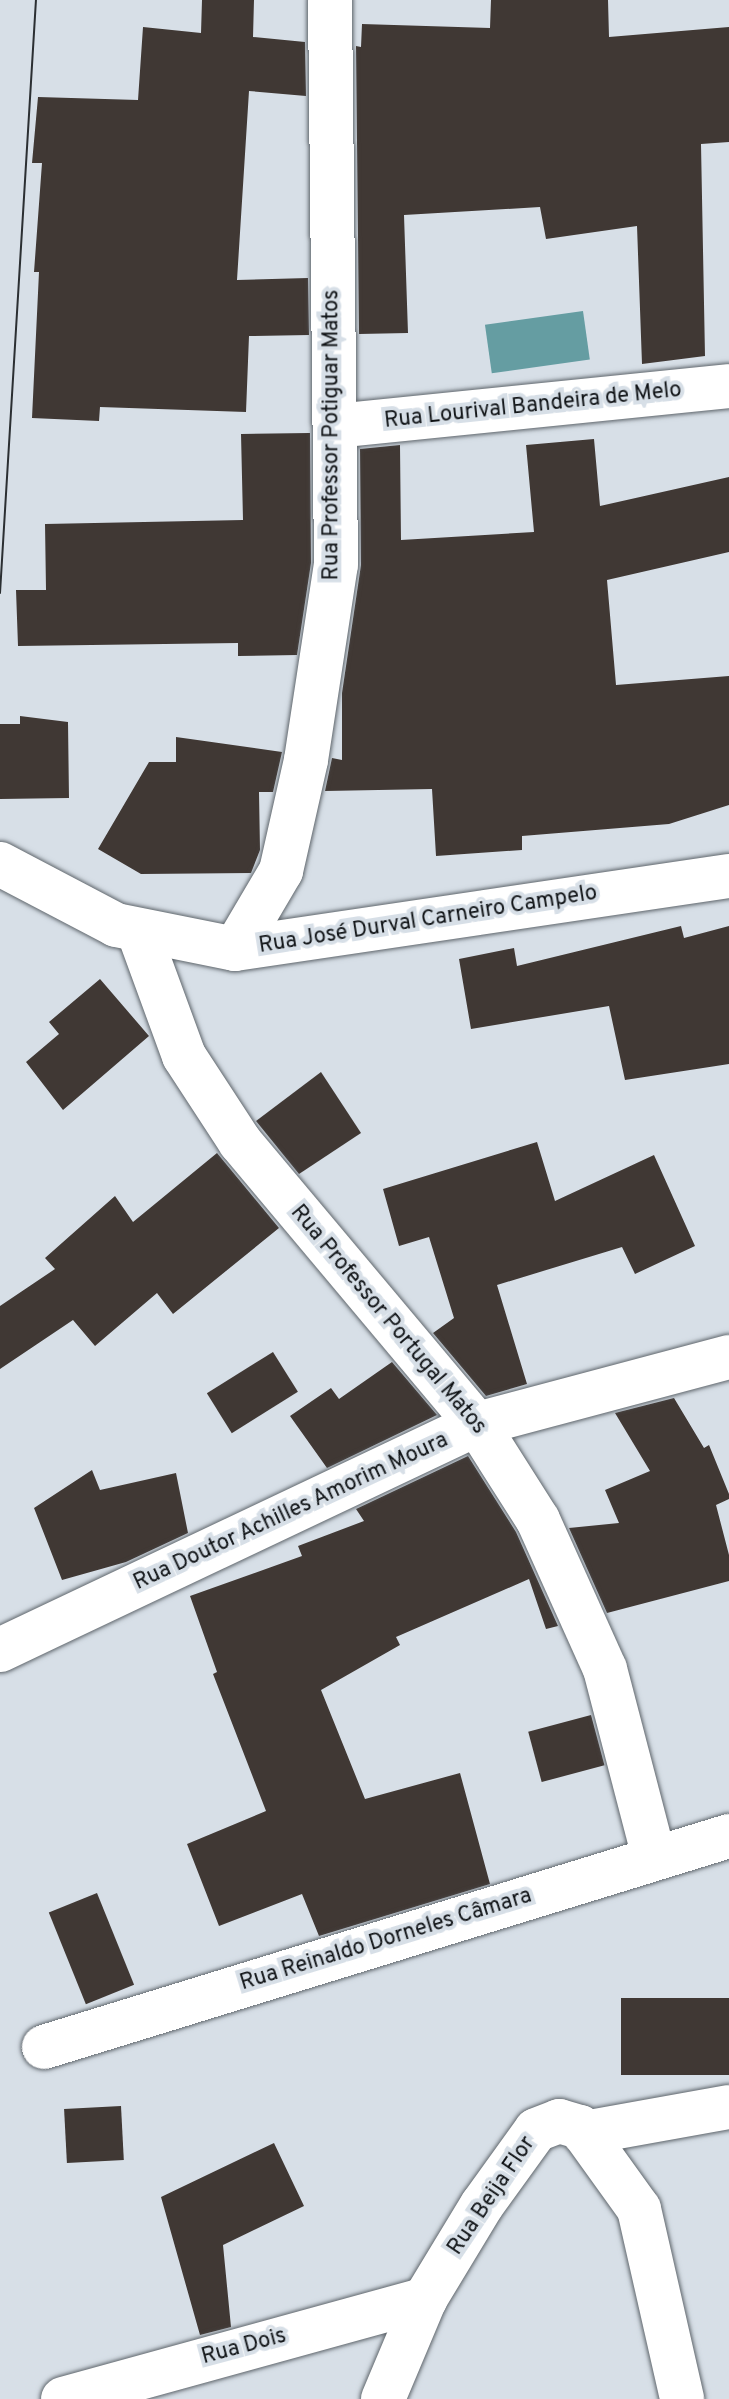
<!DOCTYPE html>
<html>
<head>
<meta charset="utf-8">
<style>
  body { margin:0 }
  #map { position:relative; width:729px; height:2399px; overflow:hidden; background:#d7dfe7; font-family:Overpass,sans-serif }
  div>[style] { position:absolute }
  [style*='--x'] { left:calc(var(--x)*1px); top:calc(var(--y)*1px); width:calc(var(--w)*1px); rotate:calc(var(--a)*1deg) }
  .water>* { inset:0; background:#659da2; transform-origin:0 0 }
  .building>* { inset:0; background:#403834; transform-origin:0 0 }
  .roads { filter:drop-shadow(0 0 2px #5f666c) drop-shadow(0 0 2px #5f666c) }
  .minor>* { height:44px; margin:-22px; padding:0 22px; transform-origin:22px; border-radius:22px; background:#fff }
  .tram>* { height:2px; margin:-1px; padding:0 1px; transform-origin:1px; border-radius:1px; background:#2b2f32 }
  span { translate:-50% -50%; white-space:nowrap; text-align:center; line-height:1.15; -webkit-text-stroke:8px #d7dfe7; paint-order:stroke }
  .street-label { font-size:22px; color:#0f1215 }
</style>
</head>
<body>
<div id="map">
  <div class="water">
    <i style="left:583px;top:311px;width:49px;height:99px;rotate:82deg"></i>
  </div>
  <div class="building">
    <i style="clip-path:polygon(202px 0,254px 0,253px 37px,305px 42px,306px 96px,249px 91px,237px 280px,308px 278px,309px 335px,249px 336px,246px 412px,100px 407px,99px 421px,32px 418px,39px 272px,34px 272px,42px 163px,32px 163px,38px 97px,138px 100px,143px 27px,201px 33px)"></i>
    <i style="clip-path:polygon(491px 0,608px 0,609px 37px,729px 27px,729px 142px,701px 144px,705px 356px,642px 364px,637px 226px,546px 239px,540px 207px,404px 215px,408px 333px,359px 334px,356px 46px,361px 47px,362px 24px,490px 28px)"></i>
    <i style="clip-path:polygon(310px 433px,311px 563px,297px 655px,238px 656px,238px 643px,18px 646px,16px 590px,46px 590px,45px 524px,243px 520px,241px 434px)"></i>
    <i style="clip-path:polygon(594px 439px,600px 506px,729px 477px,729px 552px,607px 580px,616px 685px,729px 676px,729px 805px,669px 824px,522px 836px,522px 850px,436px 856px,432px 789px,325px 791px,332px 758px,342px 760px,342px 693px,361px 565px,360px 449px,400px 445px,401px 540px,534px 532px,526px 445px)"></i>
    <i style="clip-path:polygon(20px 716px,68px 722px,69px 798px,0 799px,0 724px,20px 724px)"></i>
    <i style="clip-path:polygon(176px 737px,282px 752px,273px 792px,259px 792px,260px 850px,251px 873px,141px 874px,98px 849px,149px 762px,176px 762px)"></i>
    <i style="clip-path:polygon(681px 926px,684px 938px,729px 926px,729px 1064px,625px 1080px,609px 1006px,471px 1029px,459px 959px,514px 948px,517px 966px)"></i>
    <i style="clip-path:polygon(100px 979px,149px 1036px,63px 1110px,26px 1062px,59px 1034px,49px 1022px)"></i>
    <i style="clip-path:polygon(321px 1072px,361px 1133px,299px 1174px,256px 1121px)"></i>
    <i style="clip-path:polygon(537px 1142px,555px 1201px,654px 1155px,695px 1246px,635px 1274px,622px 1247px,497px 1285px,527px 1384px,486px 1396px,433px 1333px,454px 1318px,429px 1237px,399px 1246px,383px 1189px)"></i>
    <i style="clip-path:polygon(217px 1153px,279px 1228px,173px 1314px,157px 1293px,95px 1346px,73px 1320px,0 1369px,0 1306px,55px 1269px,45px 1258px,115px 1196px,133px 1222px)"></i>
    <i style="left:273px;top:1352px;width:47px;height:78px;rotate:58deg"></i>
    <i style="clip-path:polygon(392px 1362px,437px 1415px,327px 1468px,290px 1416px,331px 1388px,339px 1399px)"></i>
    <i style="clip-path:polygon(674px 1398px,704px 1448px,709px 1445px,729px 1494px,729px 1499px,716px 1505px,729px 1555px,729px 1581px,607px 1613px,569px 1528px,619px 1523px,605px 1490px,650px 1471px,615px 1413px)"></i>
    <i style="clip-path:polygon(468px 1456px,516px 1532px,558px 1626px,546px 1629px,529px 1579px,396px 1637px,400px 1645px,321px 1690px,365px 1799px,460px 1773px,490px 1884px,319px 1936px,302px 1894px,219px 1926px,187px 1844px,266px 1811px,213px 1674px,217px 1672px,190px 1596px,302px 1556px,298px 1546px,364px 1521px,356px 1509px)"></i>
    <i style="clip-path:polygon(92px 1470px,100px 1490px,176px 1473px,188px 1533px,126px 1562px,62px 1580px,34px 1508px)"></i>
    <i style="left:591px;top:1715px;width:52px;height:65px;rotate:75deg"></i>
    <i style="left:97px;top:1893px;width:99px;height:52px;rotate:68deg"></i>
    <i style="left:729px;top:1998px;width:77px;height:108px;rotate:90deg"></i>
    <i style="left:121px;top:2106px;width:54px;height:57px;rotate:87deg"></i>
    <i style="clip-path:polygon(274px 2143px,304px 2206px,223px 2245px,231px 2327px,200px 2335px,161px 2197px)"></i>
  </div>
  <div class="roads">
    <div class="minor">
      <i style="--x:336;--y:426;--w:395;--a:-5.8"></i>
      <i style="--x:0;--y:864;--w:131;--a:27.7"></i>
      <i style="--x:116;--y:925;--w:121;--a:11.4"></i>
      <i style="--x:235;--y:949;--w:499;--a:-8.4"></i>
      <i style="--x:139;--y:933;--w:131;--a:69.9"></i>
      <i style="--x:184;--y:1056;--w:103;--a:56.9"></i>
      <i style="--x:240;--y:1142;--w:368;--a:50"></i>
      <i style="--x:477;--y:1424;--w:114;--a:57.6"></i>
      <i style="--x:538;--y:1520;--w:163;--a:65.8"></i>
      <i style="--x:605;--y:1669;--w:194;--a:75.4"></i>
      <i style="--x:235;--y:949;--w:91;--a:-59.5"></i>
      <i style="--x:281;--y:871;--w:114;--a:-77.3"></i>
      <i style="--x:306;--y:760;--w:197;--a:-81.3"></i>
      <i style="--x:336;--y:565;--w:565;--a:-90.61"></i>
      <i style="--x:0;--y:1650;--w:528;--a:-25.35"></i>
      <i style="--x:477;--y:1424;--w:261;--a:-14.9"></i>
      <i style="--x:44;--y:2047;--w:717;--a:-17.12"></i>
      <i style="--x:584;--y:2133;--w:147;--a:-10.2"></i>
      <i style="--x:63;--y:2399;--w:376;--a:-15.4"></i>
      <i style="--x:383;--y:2399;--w:108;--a:-67.2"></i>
      <i style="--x:425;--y:2299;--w:110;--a:-58.8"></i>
      <i style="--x:482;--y:2205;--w:92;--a:-54.2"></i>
      <i style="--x:536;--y:2130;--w:25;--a:-21"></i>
      <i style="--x:559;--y:2121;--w:22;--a:16"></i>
      <i style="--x:580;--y:2127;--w:101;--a:54.3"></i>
      <i style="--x:639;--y:2209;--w:195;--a:77.2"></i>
    </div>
  </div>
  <div class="tram">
    <i style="--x:0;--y:593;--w:594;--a:-86.53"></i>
  </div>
  <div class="street-label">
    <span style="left:533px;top:406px;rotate:-6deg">Rua Lourival Bandeira de Melo</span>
    <span style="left:332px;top:435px;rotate:-90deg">Rua Professor Potiguar Matos</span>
    <span style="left:428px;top:920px;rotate:-9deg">Rua José Durval Carneiro Campelo</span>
    <span style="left:388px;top:1320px;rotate:50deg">Rua Professor Portugal Matos</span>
    <span style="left:291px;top:1512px;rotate:-25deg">Rua Doutor Achilles Amorim Moura</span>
    <span style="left:386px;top:1940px;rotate:-17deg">Rua Reinaldo Dorneles Câmara</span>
    <span style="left:492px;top:2196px;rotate:-56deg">Rua Beija Flor</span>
    <span style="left:244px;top:2347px;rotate:-15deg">Rua Dois</span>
  </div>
</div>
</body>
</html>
